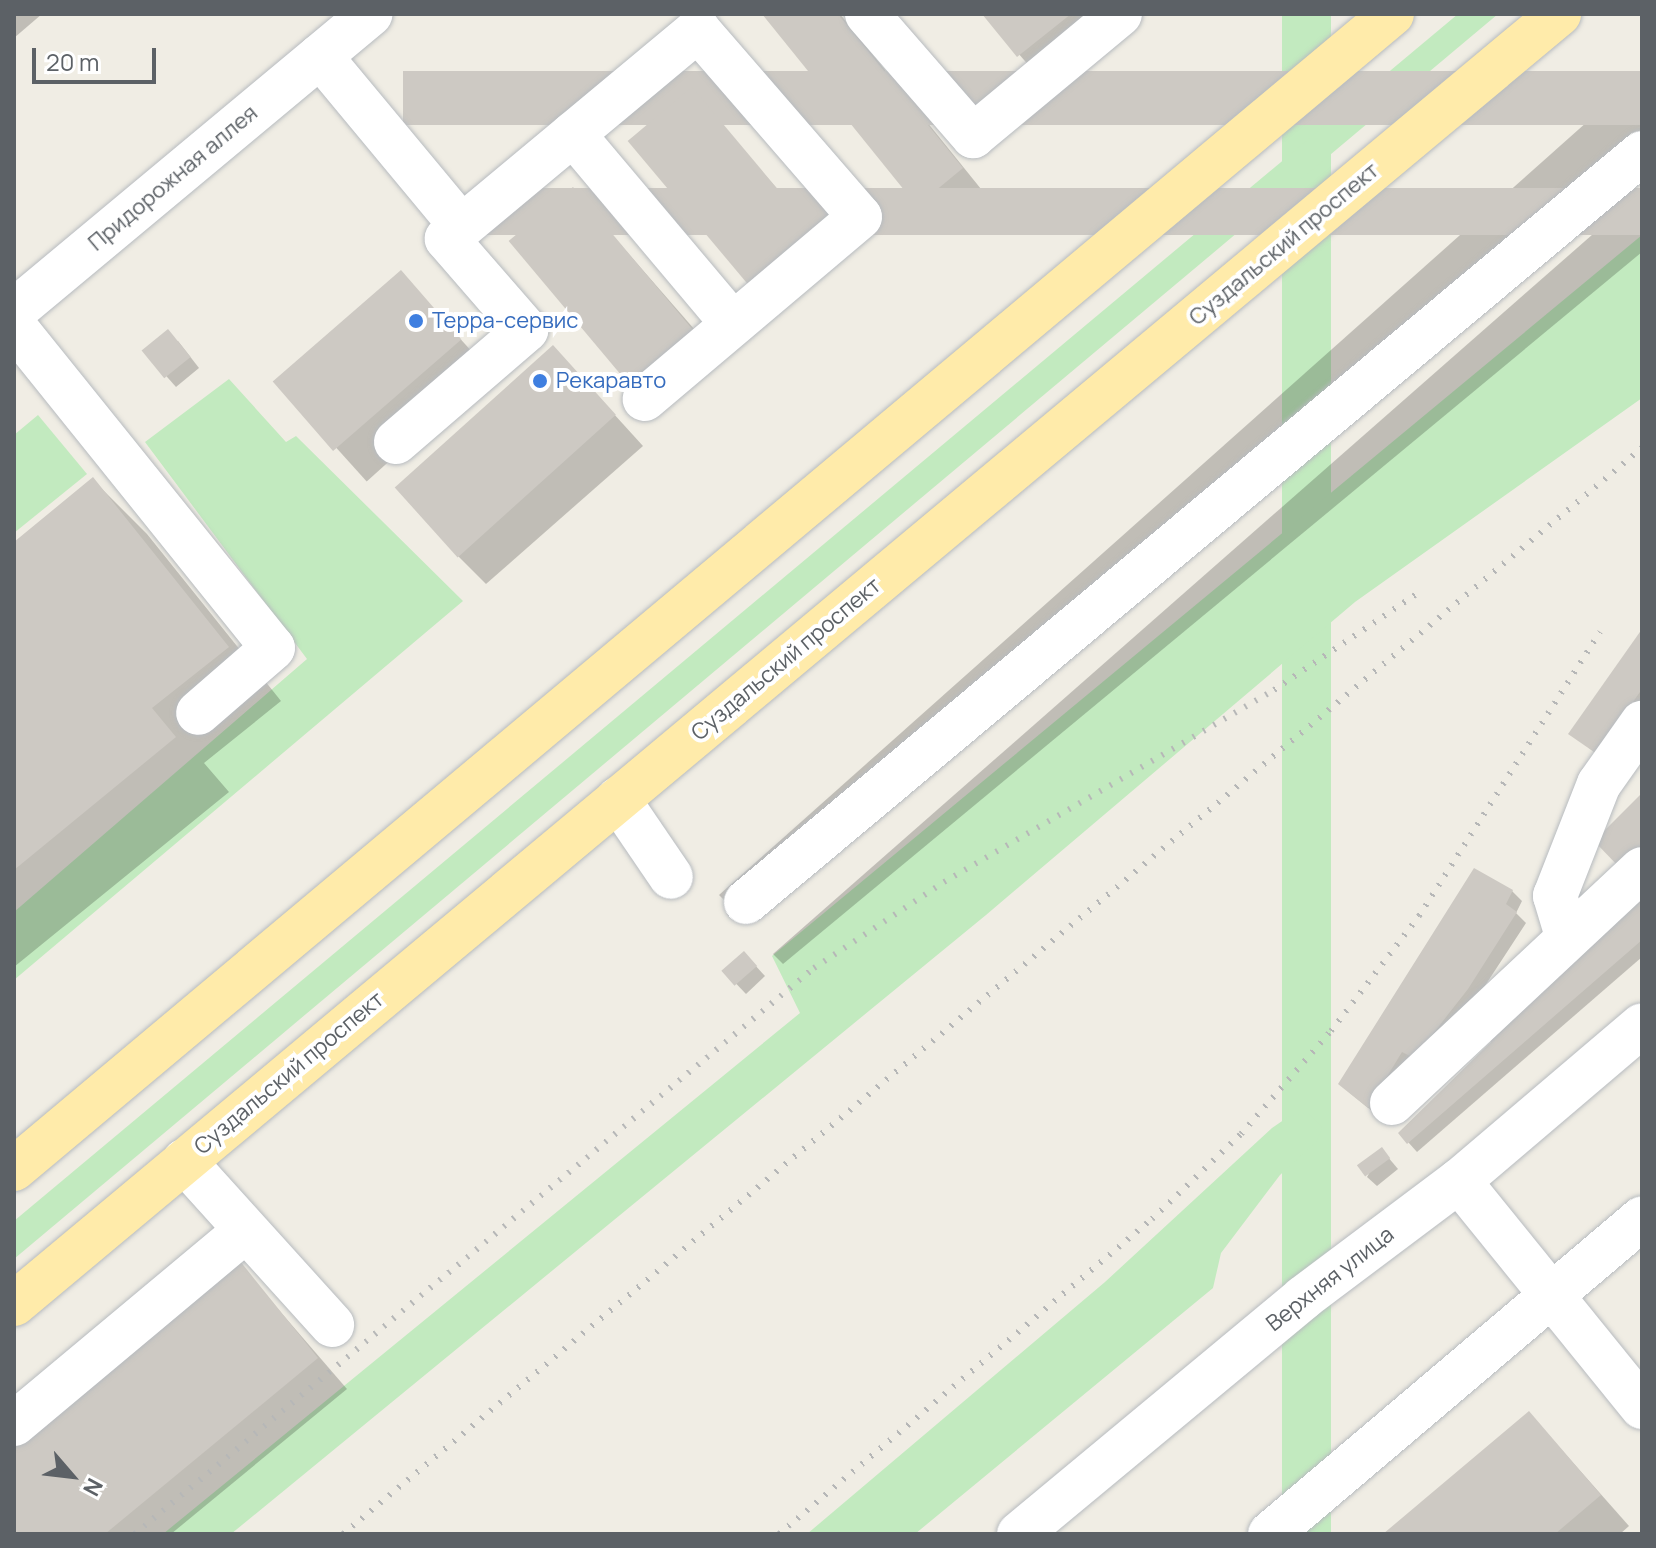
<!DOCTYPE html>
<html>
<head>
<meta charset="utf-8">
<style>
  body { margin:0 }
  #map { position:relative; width:1656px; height:1548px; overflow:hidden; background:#f0ede4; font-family:Manrope,sans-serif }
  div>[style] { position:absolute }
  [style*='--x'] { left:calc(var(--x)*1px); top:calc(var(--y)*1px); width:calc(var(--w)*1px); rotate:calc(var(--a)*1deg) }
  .green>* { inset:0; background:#c2eabf; transform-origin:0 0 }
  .shadow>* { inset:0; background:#0003; transform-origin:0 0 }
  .building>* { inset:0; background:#cdc9c3; transform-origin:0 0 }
  .roads { filter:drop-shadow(0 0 2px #b7bbbf) drop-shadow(0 0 2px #b7bbbf) }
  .minor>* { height:44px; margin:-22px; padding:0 22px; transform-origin:22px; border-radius:22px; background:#fff }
  .major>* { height:44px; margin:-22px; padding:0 22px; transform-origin:22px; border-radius:22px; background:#ffebaa }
  .rail>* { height:6px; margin-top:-3px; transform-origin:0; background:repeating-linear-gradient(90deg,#b6b7b7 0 2px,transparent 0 12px) }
  .dots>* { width:22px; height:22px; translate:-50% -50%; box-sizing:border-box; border:4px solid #fff; border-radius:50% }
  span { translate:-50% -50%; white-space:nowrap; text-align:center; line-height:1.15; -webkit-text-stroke:8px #fff; paint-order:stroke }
  .street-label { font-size:22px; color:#5c6166 }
  .shop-label { font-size:22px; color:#366cbe }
  .left { translate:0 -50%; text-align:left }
  .frame { position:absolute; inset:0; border:16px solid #5c6166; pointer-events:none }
  .north { position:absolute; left:32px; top:1436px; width:80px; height:80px; -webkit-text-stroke:6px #fff; paint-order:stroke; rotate:118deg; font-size:22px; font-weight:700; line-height:32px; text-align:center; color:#5c6166 }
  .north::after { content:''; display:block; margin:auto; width:28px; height:36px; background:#5c6166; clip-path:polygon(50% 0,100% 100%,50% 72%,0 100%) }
  .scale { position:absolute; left:32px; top:48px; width:124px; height:36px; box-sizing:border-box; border:4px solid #5c6166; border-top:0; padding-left:10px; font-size:24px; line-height:28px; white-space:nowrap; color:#5c6166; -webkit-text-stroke:6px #fff; paint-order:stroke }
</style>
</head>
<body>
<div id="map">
  <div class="green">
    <i style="left:1282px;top:14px;width:49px;height:1652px"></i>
    <i style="clip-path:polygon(1458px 14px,1498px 14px,14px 1259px,14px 1221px)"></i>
    <i style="clip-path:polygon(1642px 235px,1642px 398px,1355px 602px,986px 915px,231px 1534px,163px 1534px,800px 1013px,772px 956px)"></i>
    <i style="clip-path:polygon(229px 379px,286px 442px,296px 436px,463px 601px,14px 980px,14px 912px,307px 659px,145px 442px)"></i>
    <i style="clip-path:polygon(38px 415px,87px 474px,14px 533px,14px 435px)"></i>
    <i style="clip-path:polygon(1308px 1113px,1322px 1127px,1317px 1141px,1280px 1175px,1221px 1253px,1213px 1288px,915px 1534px,807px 1534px,1105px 1282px,1272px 1128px,1288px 1117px)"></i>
  </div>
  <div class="shadow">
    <i style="clip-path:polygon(14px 14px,42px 14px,14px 38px)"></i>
    <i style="clip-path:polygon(764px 14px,840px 14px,981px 189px,938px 224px)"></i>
    <i style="clip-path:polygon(984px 14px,1115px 14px,1038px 76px)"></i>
    <i style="clip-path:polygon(1642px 73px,1642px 142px,729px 905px,719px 895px)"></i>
    <i style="clip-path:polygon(691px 90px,840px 261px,779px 313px)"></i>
    <i style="clip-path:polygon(573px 190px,722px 361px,660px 413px)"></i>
    <i style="clip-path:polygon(1642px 191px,1642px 252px,783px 964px,773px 954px)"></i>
    <i style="left:401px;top:273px;width:132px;height:165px;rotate:48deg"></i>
    <i style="clip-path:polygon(178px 341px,199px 368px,176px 387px,144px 351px)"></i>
    <i style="clip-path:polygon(553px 347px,643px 446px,486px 584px,456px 554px)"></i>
    <i style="clip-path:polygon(93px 480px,147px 534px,281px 701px,204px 763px,229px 792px,14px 967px,14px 544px)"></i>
    <i style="clip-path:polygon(1642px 632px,1642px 712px,1607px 762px,1570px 733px)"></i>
    <i style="clip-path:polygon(1512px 891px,1522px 901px,1516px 913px,1526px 923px,1477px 998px,1378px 1116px,1350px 1093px)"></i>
    <i style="clip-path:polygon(1642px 900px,1642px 957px,1417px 1152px,1408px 1142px)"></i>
    <i style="clip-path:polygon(754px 964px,765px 976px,746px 994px,725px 972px)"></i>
    <i style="clip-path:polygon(1382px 1150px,1398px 1169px,1377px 1186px,1367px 1177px)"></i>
    <i style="clip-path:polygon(239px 1264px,347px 1389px,171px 1534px,14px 1534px,14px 1449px)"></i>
    <i style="clip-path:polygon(1529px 1413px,1629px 1526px,1620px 1534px,1386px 1534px)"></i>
  </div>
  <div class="building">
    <i style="clip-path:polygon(762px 14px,838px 14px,963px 168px,917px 206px)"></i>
    <i style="clip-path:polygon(982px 14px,1071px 14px,1017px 57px)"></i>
    <i style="left:1642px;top:71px;width:54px;height:1239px;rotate:90deg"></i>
    <i style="left:692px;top:87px;width:187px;height:84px;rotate:50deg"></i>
    <i style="left:573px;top:187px;width:187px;height:84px;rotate:50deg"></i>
    <i style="left:1642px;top:188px;width:47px;height:1159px;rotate:90deg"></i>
    <i style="left:401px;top:270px;width:92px;height:170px;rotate:49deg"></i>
    <i style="left:168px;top:329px;width:36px;height:34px;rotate:51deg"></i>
    <i style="left:553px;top:345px;width:94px;height:213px;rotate:48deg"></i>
    <i style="clip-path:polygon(93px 477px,229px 647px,152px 708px,176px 737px,14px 870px,14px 542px)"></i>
    <i style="clip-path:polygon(1642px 629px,1642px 689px,1597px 754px,1568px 734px)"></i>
    <i style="clip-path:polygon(1642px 793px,1642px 848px,1620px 868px,1594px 841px)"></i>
    <i style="clip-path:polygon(1474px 868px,1513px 890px,1506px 904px,1517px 912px,1468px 989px,1414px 1058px,1402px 1052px,1368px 1108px,1338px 1084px)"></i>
    <i style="clip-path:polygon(1642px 897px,1642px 940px,1407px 1144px,1398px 1133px,1491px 1042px,1486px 1036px)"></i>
    <i style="left:744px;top:951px;width:20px;height:30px;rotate:49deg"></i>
    <i style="left:1382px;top:1147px;width:14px;height:31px;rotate:54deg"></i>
    <i style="clip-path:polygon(240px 1261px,318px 1358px,105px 1534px,14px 1534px,14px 1447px)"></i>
    <i style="clip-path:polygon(1529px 1411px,1601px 1495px,1555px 1534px,1383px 1534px)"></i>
  </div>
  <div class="roads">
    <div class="minor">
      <i style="--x:867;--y:14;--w:162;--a:49"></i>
      <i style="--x:973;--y:136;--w:191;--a:-39.7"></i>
      <i style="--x:320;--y:56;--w:222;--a:50.3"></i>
      <i style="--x:573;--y:134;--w:248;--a:49.9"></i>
      <i style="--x:14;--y:311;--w:464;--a:-39.8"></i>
      <i style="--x:14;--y:326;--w:413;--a:51.2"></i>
      <i style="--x:273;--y:648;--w:99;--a:139.1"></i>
      <i style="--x:396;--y:442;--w:172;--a:-40.7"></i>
      <i style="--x:526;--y:330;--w:121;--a:-131"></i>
      <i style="--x:447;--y:239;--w:327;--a:-39.8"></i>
      <i style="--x:698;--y:30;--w:247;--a:49.1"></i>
      <i style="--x:860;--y:217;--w:282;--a:139.8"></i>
      <i style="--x:618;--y:799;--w:94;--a:55.8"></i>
      <i style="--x:746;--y:902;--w:1168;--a:-39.89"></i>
      <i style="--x:1567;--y:936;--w:42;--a:-106.7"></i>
      <i style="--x:1555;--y:896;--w:120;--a:-68.6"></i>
      <i style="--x:1599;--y:784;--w:75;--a:-54.8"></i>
      <i style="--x:1392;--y:1103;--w:342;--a:-43.1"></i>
      <i style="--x:184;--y:1161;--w:221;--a:47.9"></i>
      <i style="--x:1459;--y:1181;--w:291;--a:51"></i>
      <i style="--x:14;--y:1424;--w:302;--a:-39.9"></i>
      <i style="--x:1019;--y:1534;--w:369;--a:-39.7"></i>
      <i style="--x:1303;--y:1298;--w:195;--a:-36.9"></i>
      <i style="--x:1459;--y:1181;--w:240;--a:-40.4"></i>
      <i style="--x:1270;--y:1534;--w:488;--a:-40.3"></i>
    </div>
    <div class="major">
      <i style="--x:14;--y:1169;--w:1798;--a:-39.97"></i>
      <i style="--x:14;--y:1304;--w:2013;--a:-39.86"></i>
    </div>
  </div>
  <div class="rail">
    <i style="--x:135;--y:1534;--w:884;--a:-39.81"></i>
    <i style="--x:814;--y:968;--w:156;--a:-33.5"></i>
    <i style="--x:944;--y:882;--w:382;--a:-30.2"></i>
    <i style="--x:1274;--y:690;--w:179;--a:-34"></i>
    <i style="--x:343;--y:1534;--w:1693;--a:-39.9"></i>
    <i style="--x:779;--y:1534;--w:488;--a:-40.2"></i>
    <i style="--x:1152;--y:1219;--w:123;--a:-43.7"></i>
    <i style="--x:1241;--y:1134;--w:137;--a:-48.9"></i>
    <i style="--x:1331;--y:1031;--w:145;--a:-52.6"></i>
    <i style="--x:1419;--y:916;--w:337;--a:-57.5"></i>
  </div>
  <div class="dots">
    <i style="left:416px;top:321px;background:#3f7fe0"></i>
    <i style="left:540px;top:381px;background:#3f7fe0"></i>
  </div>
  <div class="street-label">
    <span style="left:173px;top:178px;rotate:-40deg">Придорожная аллея</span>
    <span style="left:1284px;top:244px;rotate:-40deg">Суздальский проспект</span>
    <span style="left:786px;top:659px;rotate:-40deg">Суздальский проспект</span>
    <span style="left:289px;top:1073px;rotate:-40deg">Суздальский проспект</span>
    <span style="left:1330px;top:1279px;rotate:-38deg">Верхняя улица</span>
  </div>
  <div class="shop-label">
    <span class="left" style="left:432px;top:321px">Терра-сервис</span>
    <span class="left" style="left:556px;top:381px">Рекаравто</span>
  </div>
  <div class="frame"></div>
  <div class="north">N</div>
  <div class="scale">20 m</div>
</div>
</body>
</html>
